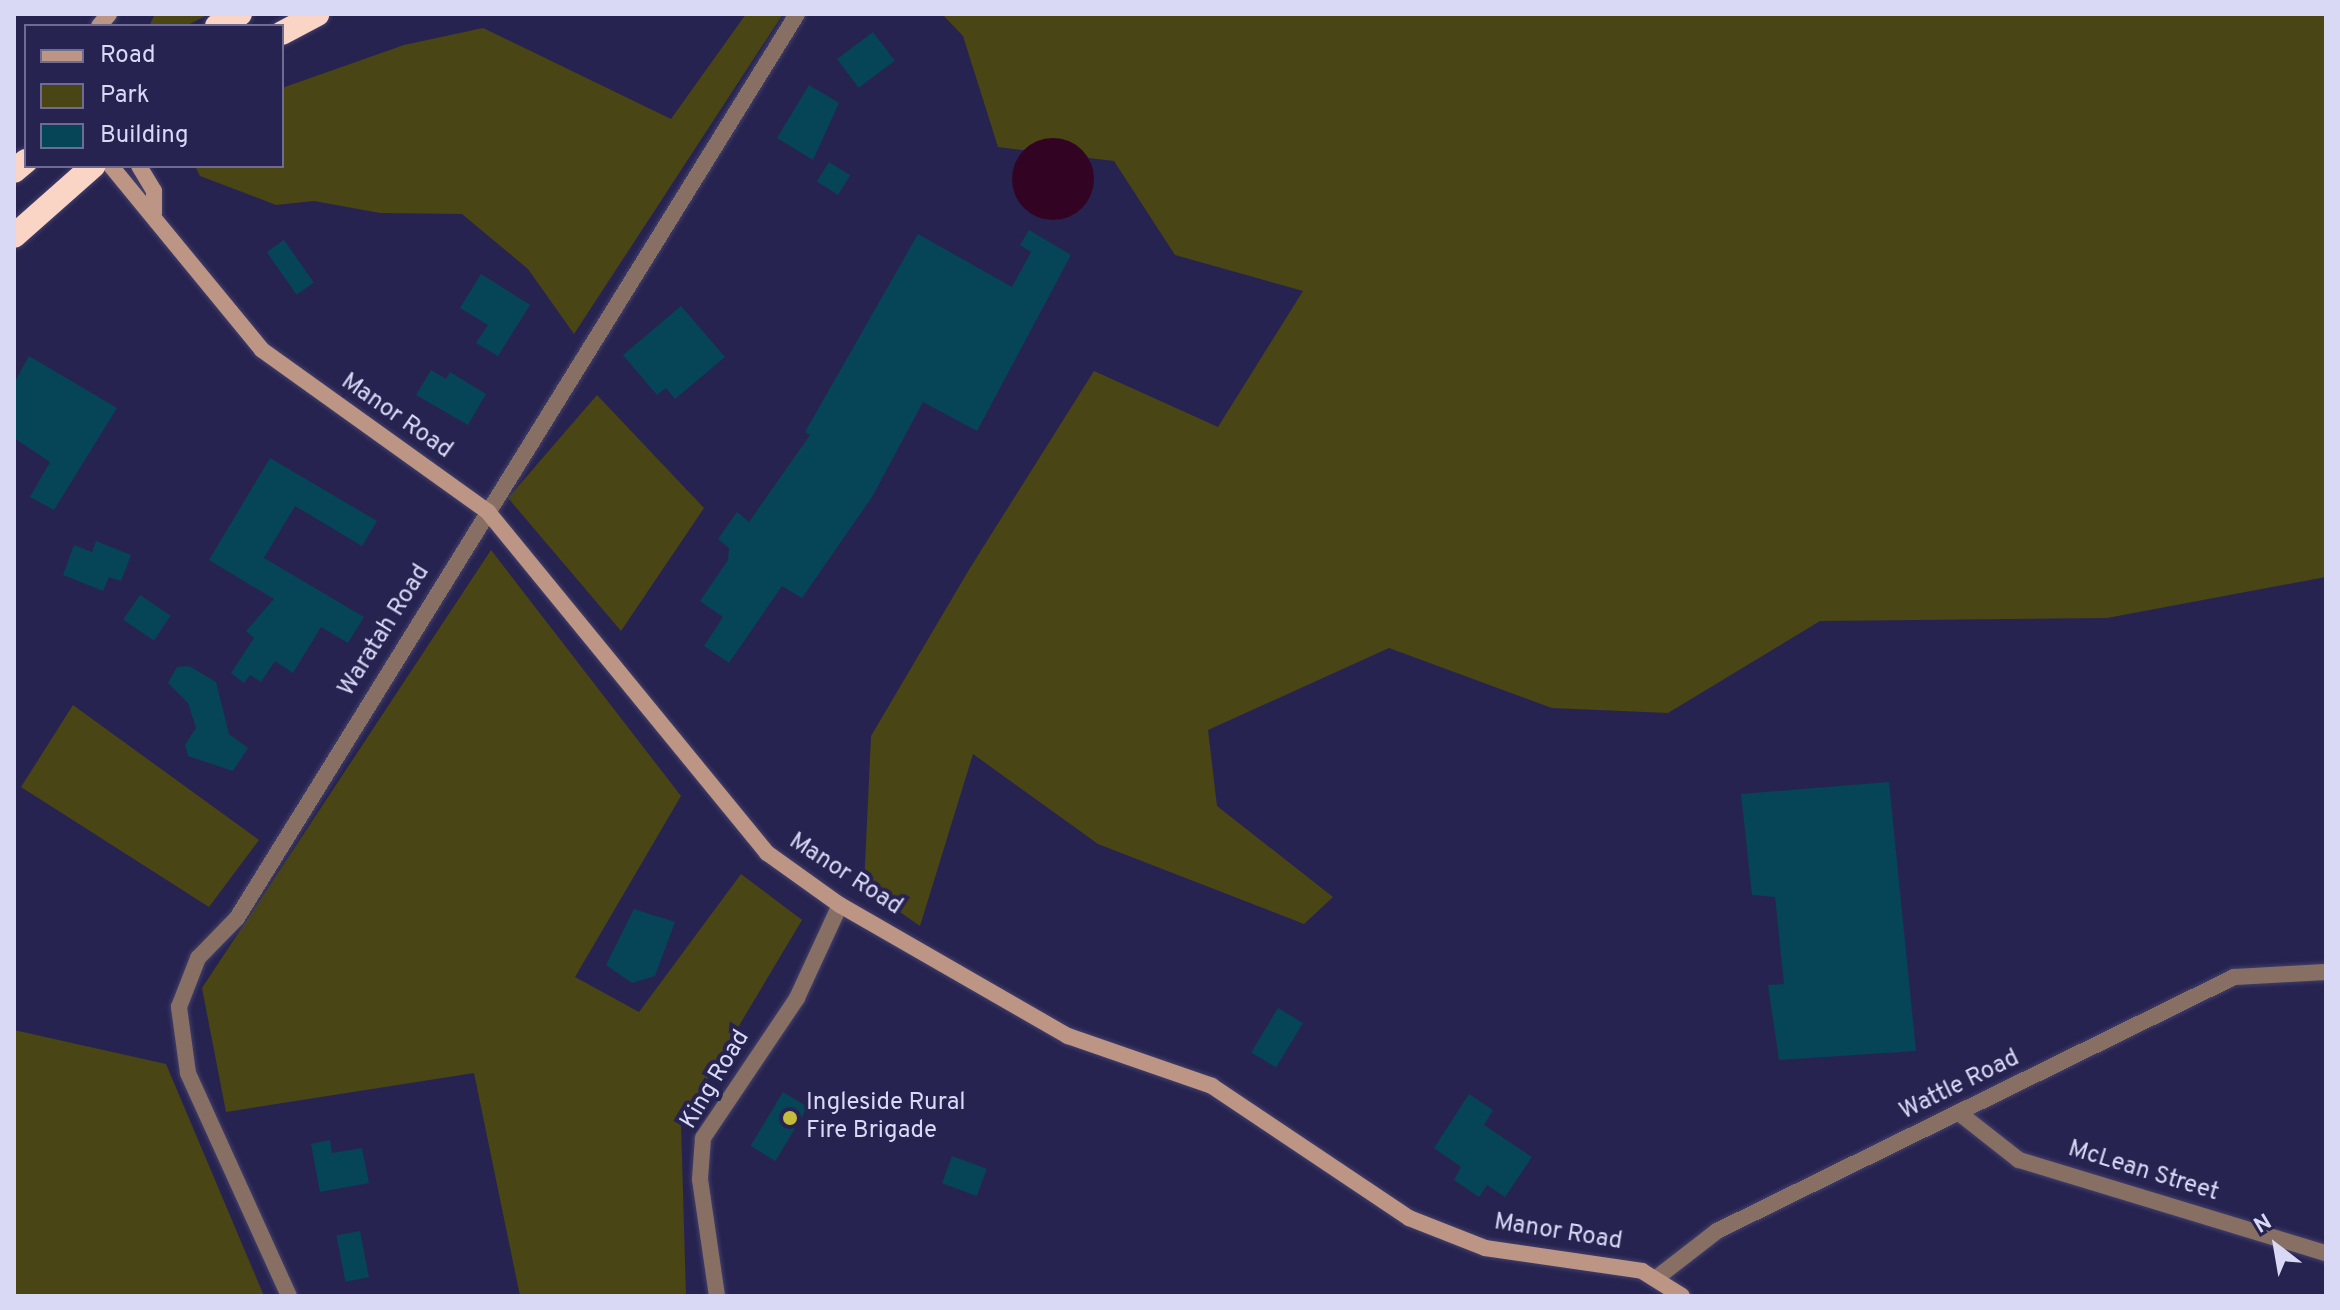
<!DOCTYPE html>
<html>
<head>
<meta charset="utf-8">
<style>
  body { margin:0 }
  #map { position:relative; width:2340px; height:1310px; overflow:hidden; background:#272350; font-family:Overpass,sans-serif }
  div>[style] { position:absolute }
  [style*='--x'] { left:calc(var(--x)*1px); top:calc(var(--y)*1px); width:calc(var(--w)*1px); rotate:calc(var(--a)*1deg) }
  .green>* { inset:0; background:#494515 }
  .water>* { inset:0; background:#330324 }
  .round { border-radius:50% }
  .building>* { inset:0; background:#064457; transform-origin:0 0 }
  .roads { filter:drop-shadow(0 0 2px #43406b) drop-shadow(0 0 2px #43406b) }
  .street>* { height:16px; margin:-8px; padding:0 8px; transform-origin:8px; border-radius:8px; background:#886f64 }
  .secondary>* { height:16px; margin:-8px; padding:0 8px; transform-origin:8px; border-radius:8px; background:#bd9584 }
  .highway>* { height:24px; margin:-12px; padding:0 12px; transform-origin:12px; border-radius:12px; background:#fad4c4 }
  .dots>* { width:22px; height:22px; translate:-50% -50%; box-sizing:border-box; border:4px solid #272350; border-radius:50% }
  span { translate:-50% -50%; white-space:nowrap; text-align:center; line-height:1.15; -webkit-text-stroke:8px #272350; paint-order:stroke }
  .street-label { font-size:24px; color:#d9d9f6 }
  .poi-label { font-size:24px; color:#d9d9f6 }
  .left { translate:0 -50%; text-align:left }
  .frame { position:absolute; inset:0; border:16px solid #d9d9f6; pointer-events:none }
  .legend { position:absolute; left:24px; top:24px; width:260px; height:144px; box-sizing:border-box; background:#272350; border:2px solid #6e6c92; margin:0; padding:10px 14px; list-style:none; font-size:24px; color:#d9d9f6 }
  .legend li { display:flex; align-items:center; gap:16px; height:40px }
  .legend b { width:40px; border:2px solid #6e6c92 }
  .north { position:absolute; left:2236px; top:1206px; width:80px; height:80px; -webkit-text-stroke:6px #272350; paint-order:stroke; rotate:329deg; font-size:22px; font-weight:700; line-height:32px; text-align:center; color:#d9d9f6 }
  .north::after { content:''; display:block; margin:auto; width:28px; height:36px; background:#d9d9f6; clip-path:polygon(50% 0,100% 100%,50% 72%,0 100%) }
</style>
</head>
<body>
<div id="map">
  <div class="green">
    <i style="clip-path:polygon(155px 14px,209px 14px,186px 26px,149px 26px)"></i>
    <i style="clip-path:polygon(746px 14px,783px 14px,574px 334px,528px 269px,462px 214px,380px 213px,314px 201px,276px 205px,200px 176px,195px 166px,282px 166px,282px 88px,404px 45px,483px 28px,671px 119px)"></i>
    <i style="clip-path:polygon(942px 14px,2326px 14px,2326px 577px,2107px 618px,1820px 621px,1668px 713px,1552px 708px,1389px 648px,1208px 730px,1217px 806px,1333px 897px,1304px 924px,1098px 844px,973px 754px,920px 926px,864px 887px,871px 736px,970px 568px,1094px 371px,1218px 427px,1303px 291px,1175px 255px,1114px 161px,998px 147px,963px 36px)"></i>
    <i style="clip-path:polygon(597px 395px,704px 508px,621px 631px,508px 498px)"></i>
    <i style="clip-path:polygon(491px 550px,681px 796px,575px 977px,639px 1012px,741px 874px,802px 920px,681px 1123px,686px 1296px,520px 1296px,474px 1073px,226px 1112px,202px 988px)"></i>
    <i style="clip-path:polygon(73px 705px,259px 840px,209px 907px,21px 787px)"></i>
    <i style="clip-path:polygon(14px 1030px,166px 1064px,264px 1296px,14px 1296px)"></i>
  </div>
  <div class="water">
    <i class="round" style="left:1012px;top:138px;width:82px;height:82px"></i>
  </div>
  <div class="building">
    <i style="left:873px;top:32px;width:36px;height:45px;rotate:53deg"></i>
    <i style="clip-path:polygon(809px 85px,839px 103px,813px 160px,777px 138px)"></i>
    <i style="left:829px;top:162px;width:25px;height:23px;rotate:32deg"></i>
    <i style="clip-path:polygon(1029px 230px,1071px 255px,977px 431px,923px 402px,872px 497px,802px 598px,782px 586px,729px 663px,704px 646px,723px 617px,700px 601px,728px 560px,729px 548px,718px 539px,737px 512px,749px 522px,810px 435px,805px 432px,918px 234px,1012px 287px,1031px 252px,1020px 245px)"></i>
    <i style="left:284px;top:240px;width:52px;height:21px;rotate:55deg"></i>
    <i style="clip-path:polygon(481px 274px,530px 305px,498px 356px,476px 343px,488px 325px,460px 308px)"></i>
    <i style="clip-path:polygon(681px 306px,725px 357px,675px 399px,666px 388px,657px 395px,623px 355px)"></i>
    <i style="clip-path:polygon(29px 356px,117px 408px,54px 510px,30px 497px,50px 462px,14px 438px,14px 383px)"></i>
    <i style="clip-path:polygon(431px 370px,446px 379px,450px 372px,486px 394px,468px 425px,416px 395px)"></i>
    <i style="clip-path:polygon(270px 458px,377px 521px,362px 546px,295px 506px,264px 558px,364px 617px,348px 643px,321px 627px,293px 673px,275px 661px,261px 682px,250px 675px,244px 683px,231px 673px,254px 638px,246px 631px,274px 599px,209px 560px)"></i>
    <i style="clip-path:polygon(96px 541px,131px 555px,121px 581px,109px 577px,103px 591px,63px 575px,74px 545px,92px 552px)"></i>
    <i style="left:140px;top:595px;width:37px;height:30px;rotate:34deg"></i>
    <i style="clip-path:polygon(189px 666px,216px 682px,229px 734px,248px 748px,233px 771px,188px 756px,185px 745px,196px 728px,188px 703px,168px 683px,177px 667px)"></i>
    <i style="clip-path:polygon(1889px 782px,1916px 1051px,1779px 1060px,1768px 985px,1784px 984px,1775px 897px,1752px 895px,1741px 794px)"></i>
    <i style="clip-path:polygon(634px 909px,675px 922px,655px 976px,632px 983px,606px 965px)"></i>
    <i style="left:1278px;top:1008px;width:29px;height:52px;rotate:31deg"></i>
    <i style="left:783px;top:1092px;width:29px;height:63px;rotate:31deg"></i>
    <i style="clip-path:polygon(1469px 1094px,1493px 1110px,1484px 1125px,1532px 1157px,1505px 1197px,1487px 1185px,1479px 1197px,1454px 1180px,1461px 1167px,1434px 1148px)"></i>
    <i style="clip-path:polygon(330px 1140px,332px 1153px,362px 1148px,369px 1183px,320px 1192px,311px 1144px)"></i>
    <i style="left:952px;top:1156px;width:37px;height:29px;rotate:20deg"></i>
    <i style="left:360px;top:1231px;width:47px;height:24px;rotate:79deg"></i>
  </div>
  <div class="roads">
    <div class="street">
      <i style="--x:1959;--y:1113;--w:76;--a:38.1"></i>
      <i style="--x:2019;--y:1160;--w:321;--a:16.9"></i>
      <i style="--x:1659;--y:1276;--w:73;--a:-37.8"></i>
      <i style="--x:1717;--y:1231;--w:576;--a:-26.16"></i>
      <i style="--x:2234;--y:977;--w:92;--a:-3.1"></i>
      <i style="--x:289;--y:1296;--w:245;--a:-114.4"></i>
      <i style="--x:188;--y:1073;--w:67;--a:-97.8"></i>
      <i style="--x:179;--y:1007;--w:53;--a:-68.8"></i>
      <i style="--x:198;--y:958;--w:56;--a:-45.7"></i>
      <i style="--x:237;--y:918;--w:1063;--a:-58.22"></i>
      <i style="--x:717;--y:1296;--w:118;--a:-98.3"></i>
      <i style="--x:700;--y:1179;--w:41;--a:-85.8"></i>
      <i style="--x:703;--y:1138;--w:169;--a:-56.1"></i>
      <i style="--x:797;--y:998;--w:102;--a:-65.2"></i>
    </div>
    <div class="secondary">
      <i style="--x:99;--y:26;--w:16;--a:-50"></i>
      <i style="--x:111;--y:166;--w:238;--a:50.6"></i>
      <i style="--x:262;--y:350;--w:278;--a:35.6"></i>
      <i style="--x:488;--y:512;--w:441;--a:50.7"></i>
      <i style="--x:767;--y:853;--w:90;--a:35.5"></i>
      <i style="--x:840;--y:905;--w:263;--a:29.9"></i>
      <i style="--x:1068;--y:1036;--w:152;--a:19.1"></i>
      <i style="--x:1212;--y:1086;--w:237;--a:33.8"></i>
      <i style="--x:1409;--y:1218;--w:82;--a:21.5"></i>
      <i style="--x:1485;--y:1248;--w:159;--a:8.3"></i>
      <i style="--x:1642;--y:1271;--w:47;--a:32"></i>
      <i style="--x:139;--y:166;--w:29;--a:59"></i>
      <i style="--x:154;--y:191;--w:22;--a:90"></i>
    </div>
    <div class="highway">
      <i style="--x:217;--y:26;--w:26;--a:-28"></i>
      <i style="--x:282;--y:33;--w:40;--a:-28"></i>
      <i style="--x:14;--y:171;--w:16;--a:-40"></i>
      <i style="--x:14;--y:236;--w:106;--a:-41.5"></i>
    </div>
  </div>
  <div class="dots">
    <i style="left:790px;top:1118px;background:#c6bc3c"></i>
  </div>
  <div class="street-label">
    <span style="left:396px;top:417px;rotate:35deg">Manor Road</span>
    <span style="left:385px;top:631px;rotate:-58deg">Waratah Road</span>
    <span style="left:845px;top:875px;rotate:33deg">Manor Road</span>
    <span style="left:716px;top:1080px;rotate:-59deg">King Road</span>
    <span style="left:1960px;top:1086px;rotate:-26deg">Wattle Road</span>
    <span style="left:2143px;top:1172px;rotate:17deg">McLean Street</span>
    <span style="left:1558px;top:1233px;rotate:9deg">Manor Road</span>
  </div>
  <div class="poi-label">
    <span class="left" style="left:806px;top:1118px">Ingleside Rural<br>Fire Brigade</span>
  </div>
  <div class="frame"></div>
  <ul class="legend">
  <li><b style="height:10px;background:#bd9584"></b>Road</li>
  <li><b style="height:22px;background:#494515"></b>Park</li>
  <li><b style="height:22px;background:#064457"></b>Building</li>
  </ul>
  <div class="north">N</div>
</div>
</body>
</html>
